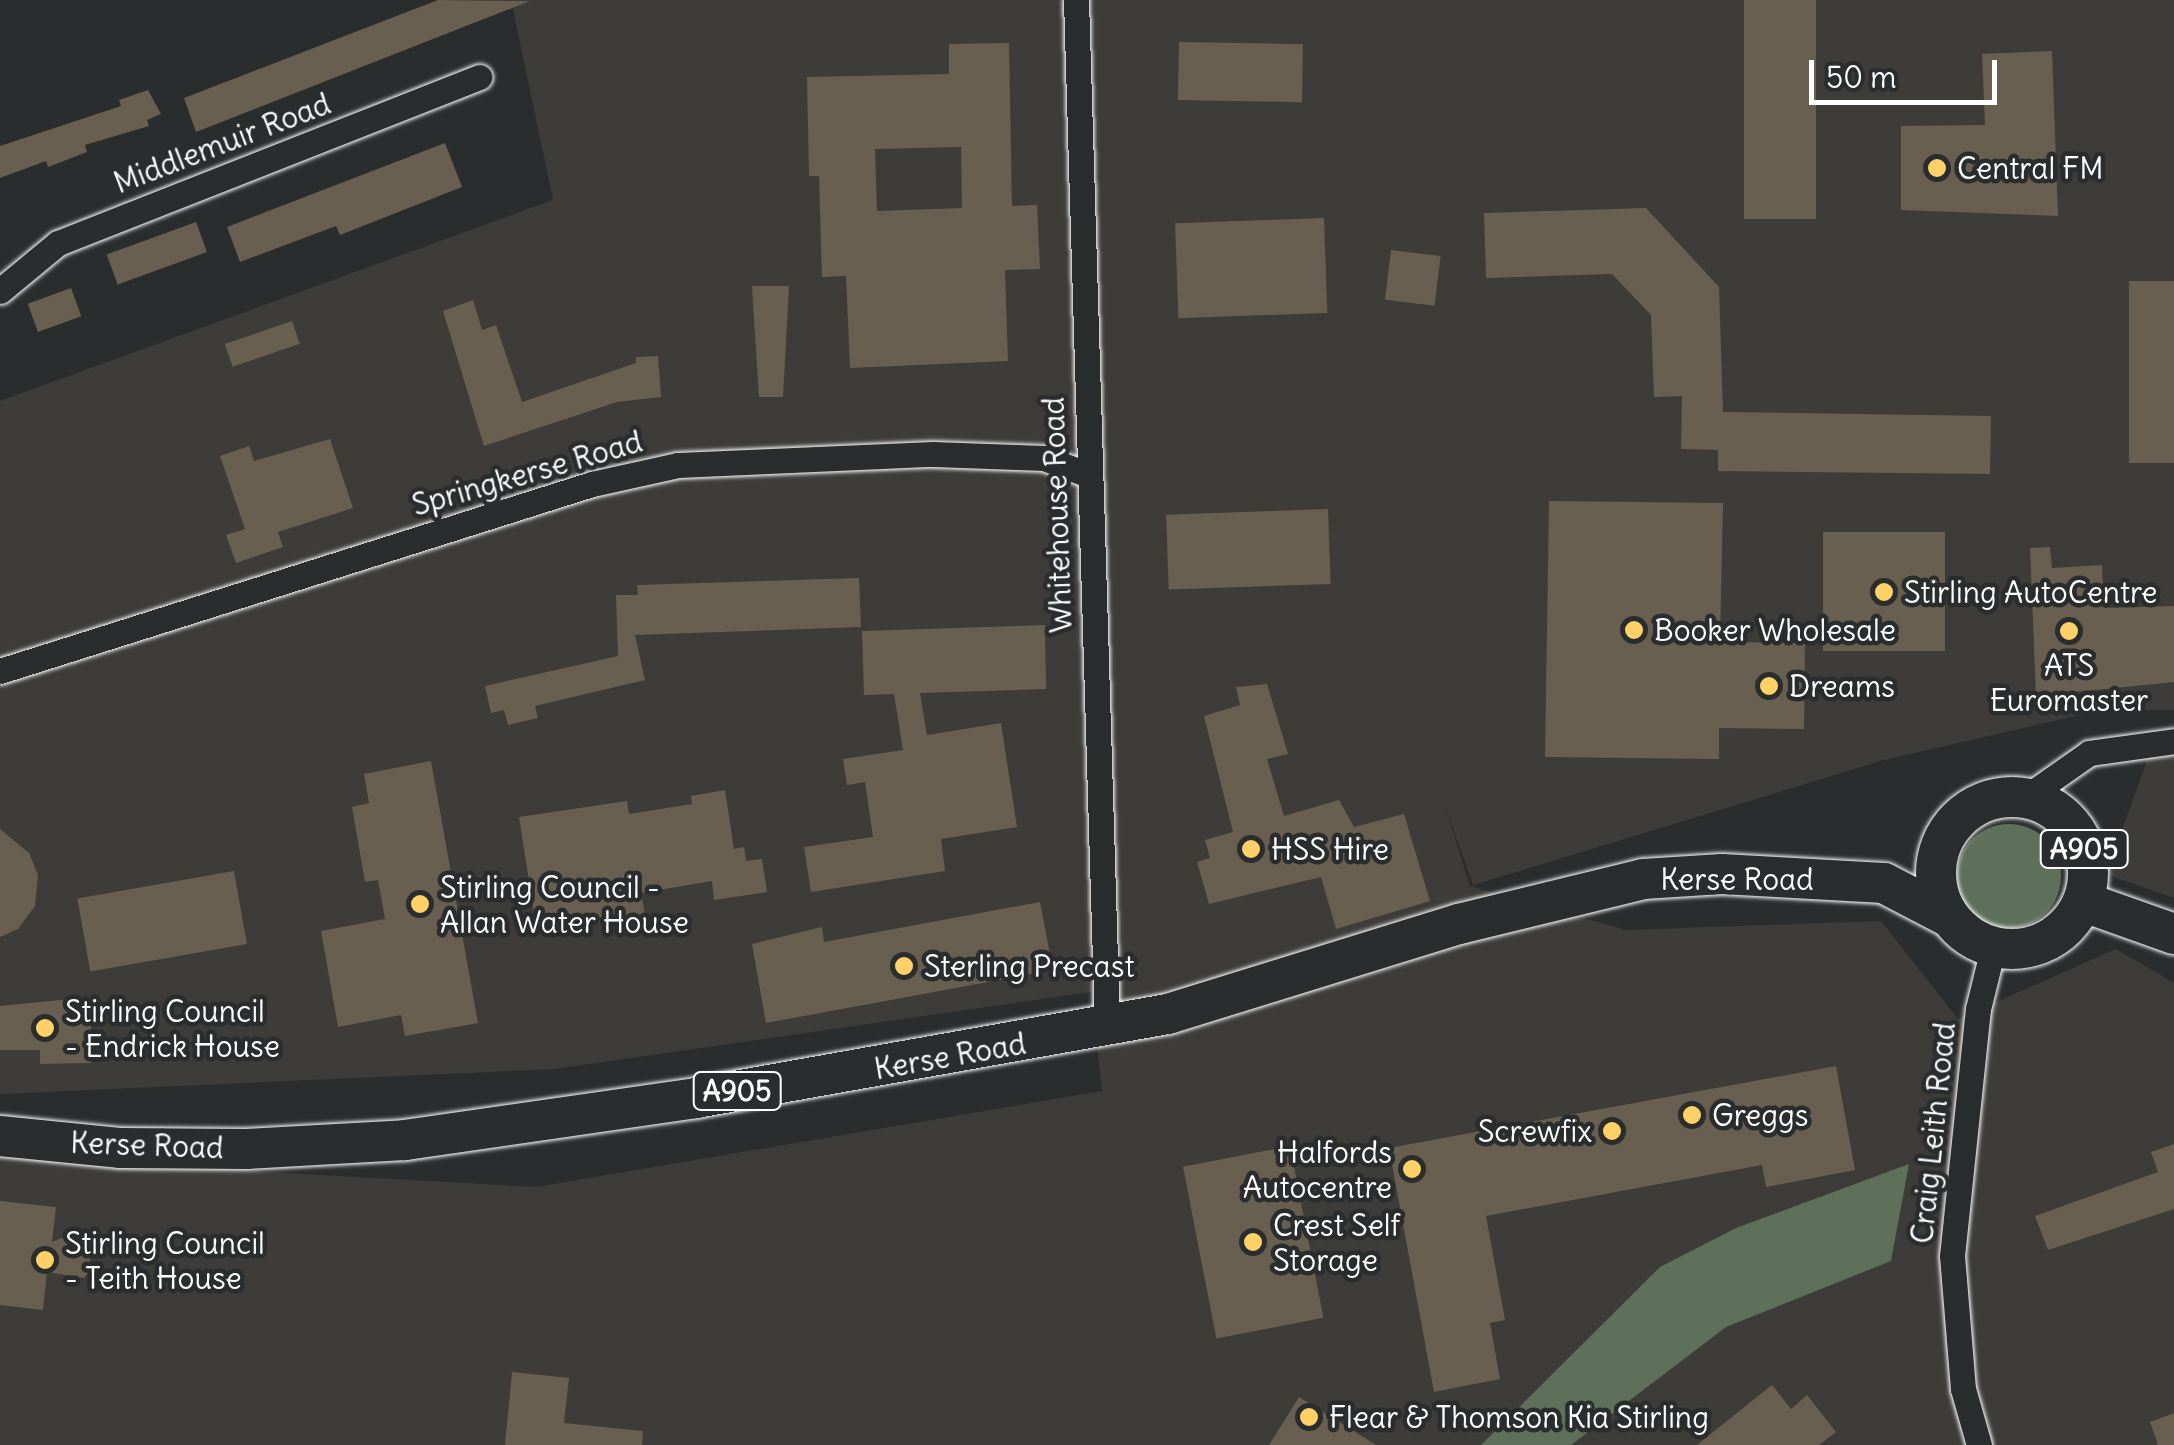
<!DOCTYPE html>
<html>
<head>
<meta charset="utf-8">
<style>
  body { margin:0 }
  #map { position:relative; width:2174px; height:1445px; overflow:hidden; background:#2a2d2e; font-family:Delius,sans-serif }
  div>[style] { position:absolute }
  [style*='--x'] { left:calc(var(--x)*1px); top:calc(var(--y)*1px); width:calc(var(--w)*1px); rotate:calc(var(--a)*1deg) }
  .built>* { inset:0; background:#3d3c38 }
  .green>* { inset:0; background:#5e7059 }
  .round { border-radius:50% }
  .building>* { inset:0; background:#695f50; transform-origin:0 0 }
  .roads { filter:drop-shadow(0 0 2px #fff) drop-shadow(0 0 2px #fff) }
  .street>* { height:25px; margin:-12.5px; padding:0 12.5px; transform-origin:12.5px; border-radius:12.5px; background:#2a2d2e }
  .primary>* { height:40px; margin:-20px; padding:0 20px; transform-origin:20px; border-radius:20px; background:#2a2d2e }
  .primary>.ring { margin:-20px; padding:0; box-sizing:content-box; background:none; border:40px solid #2a2d2e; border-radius:50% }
  .dots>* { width:28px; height:28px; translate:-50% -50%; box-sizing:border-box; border:5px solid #2a2d2e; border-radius:50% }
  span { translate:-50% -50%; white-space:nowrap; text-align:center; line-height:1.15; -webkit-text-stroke:9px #2a2d2e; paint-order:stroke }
  .shield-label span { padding:2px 8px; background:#2a2d2e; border:2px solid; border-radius:8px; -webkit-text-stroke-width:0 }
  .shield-label { font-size:28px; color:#fff; font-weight:700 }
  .street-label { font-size:30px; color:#fff }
  .poi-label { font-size:30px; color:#fff }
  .left { translate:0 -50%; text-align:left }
  .right { translate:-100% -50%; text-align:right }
  .scale { position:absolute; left:1809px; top:60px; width:188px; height:45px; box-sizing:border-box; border:5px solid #fff; border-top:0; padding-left:12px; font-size:30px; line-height:35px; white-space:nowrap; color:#fff; -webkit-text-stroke:8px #2a2d2e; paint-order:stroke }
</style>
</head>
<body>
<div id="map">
  <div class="built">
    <i style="clip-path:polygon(511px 0,2174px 0,2174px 710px,2101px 710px,1884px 760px,1473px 885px,1444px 803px,1470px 886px,1626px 930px,1881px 921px,1958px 1019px,2116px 949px,2174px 983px,2174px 1445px,0 1445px,0 1157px,536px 1187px,1102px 1091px,1091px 992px,554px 1069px,0 1094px,0 401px,553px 200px)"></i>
    <i style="clip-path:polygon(2149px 755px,2174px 756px,2174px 898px,2106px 874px)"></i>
  </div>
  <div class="green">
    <i class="round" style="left:1957px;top:824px;width:104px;height:104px"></i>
    <i style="clip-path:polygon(1909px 1164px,1891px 1261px,1726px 1327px,1571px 1445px,1481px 1445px,1660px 1267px,1736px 1228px)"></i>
  </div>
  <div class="building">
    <i style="clip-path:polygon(438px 0,530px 1px,196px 132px,184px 98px)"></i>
    <i style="left:1744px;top:0;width:72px;height:219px"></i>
    <i style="left:1179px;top:42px;width:124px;height:58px;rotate:1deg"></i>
    <i style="clip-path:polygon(evenodd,1009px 43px,1012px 206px,1037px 205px,1040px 269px,1005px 270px,1008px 361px,850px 368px,846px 276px,822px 277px,819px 176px,809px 176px,807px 77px,949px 74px,949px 44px,1009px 43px,961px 147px,962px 208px,877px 211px,875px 149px,961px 147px)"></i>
    <i style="clip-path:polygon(2052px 51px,2058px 216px,1901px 210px,1901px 126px,1985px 125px,1982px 54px)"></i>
    <i style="clip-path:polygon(148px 90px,161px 114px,147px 120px,149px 126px,85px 145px,87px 152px,48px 167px,46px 161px,0 178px,0 146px,121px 106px,119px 100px)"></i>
    <i style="clip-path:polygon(445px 143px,462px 187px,340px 235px,336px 226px,240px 262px,227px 227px)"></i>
    <i style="clip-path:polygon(1646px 208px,1719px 287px,1723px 412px,1991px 416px,1990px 474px,1718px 471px,1718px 450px,1681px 449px,1682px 396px,1654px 397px,1651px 315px,1612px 274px,1486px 278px,1484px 213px)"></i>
    <i style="left:1324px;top:218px;width:95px;height:149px;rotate:88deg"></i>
    <i style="left:196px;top:222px;width:32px;height:95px;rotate:70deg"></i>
    <i style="left:1391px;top:250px;width:50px;height:50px;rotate:7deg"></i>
    <i style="left:2174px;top:281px;width:182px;height:45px;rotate:90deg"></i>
    <i style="clip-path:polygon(752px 286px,789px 286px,783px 397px,759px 397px)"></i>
    <i style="left:71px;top:288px;width:30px;height:46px;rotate:70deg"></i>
    <i style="clip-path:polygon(473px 300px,482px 330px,496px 325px,522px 402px,636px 363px,636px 357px,658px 356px,661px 397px,617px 402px,484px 446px,443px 311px)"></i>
    <i style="left:292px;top:321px;width:24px;height:71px;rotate:71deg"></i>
    <i style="clip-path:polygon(330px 439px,353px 508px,278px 532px,283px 547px,236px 563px,226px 535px,245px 529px,220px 456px,249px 446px,254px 461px)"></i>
    <i style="clip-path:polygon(1549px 501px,1723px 503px,1720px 642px,1805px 643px,1804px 729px,1719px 728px,1719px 759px,1545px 757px)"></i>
    <i style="left:1328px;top:509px;width:75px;height:162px;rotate:88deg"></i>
    <i style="left:1823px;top:532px;width:122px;height:119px"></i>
    <i style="clip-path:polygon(2050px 547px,2052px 568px,2102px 565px,2104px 608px,2174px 606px,2174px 682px,2036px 696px,2030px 548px)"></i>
    <i style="clip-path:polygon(859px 578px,861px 627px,635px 635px,645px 680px,535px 706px,538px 718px,508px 725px,504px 710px,491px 713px,485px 686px,618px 656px,616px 595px,638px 595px,637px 585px)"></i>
    <i style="clip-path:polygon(1045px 625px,1046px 689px,920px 693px,927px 735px,1001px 723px,1017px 827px,941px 839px,945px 871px,811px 892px,804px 847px,873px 837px,865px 782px,847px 785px,843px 759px,903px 750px,894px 694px,864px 695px,862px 631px)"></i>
    <i style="clip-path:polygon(1267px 684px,1288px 754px,1267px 759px,1284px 816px,1339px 800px,1354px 827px,1404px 814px,1430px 901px,1336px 929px,1321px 877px,1209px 904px,1197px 862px,1210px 858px,1205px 840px,1233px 832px,1204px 716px,1240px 705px,1236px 687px)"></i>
    <i style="clip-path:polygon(431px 761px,478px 1023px,405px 1036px,401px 1015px,338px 1027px,321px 931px,385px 919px,378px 880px,365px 882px,352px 807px,369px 803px,364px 774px)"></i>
    <i style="clip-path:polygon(725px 790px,734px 849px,744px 847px,746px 861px,762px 859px,767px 892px,714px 900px,712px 881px,641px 893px,645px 915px,537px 932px,519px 817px,627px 801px,629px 814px,692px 804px,691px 796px)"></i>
    <i style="clip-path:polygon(0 829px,29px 853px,38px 875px,35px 906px,18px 929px,0 937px)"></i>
    <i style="left:234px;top:871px;width:74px;height:159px;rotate:80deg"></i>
    <i style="clip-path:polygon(1040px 902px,1053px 970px,766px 1023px,752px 944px,822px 927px,824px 942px)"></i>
    <i style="clip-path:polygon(91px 997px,91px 1063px,40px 1064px,40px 1050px,0 1050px,0 1006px)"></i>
    <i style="clip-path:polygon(1836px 1066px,1855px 1170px,1766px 1187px,1762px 1165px,1486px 1216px,1505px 1320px,1490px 1323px,1500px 1379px,1434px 1392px,1389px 1148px)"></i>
    <i style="clip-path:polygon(2174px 1144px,2174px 1209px,2048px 1250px,2035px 1216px,2158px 1172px,2151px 1152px)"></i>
    <i style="left:1290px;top:1146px;width:175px;height:109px;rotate:79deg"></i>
    <i style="clip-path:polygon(0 1201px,56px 1207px,52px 1242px,80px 1231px,93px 1268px,84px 1278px,47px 1272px,43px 1310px,0 1305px)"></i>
    <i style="clip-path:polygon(512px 1372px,569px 1378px,564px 1423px,643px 1431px,642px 1445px,505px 1445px)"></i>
    <i style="clip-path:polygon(1772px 1385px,1791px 1409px,1807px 1395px,1836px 1432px,1819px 1445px,1697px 1445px)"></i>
    <i style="clip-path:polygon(1299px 1397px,1376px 1445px,1269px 1445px)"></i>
    <i style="clip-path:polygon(2174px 1413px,2174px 1445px,2158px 1445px,2150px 1422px)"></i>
  </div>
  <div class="roads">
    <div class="street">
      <i style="--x:1076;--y:0;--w:1028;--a:88.27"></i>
      <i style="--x:0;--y:291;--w:75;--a:-39.6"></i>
      <i style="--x:58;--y:243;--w:453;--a:-21.5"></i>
      <i style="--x:0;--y:671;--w:621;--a:-17.53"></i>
      <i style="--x:592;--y:484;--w:88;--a:-12.5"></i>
      <i style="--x:678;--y:465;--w:255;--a:-2.5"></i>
      <i style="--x:933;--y:454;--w:111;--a:2.1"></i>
      <i style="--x:1044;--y:458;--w:48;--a:20.7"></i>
      <i style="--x:2025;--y:798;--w:78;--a:-35.1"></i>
      <i style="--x:2089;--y:753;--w:86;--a:-8"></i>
      <i style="--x:1979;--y:1445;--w:58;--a:-105.9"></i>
      <i style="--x:1963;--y:1389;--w:133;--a:-94.7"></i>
      <i style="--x:1952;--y:1256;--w:248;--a:-84"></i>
      <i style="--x:1978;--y:1009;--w:63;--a:-76.2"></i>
    </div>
    <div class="primary">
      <i class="ring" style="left:1936px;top:797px;width:112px;height:112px"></i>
      <i style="--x:2084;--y:902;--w:96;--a:19.6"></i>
      <i style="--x:0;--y:1136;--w:122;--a:5.7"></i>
      <i style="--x:121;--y:1148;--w:125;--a:0.5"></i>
      <i style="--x:246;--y:1149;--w:159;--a:-3.2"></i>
      <i style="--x:405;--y:1140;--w:294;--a:-8.2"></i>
      <i style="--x:696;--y:1098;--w:479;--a:-10.1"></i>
      <i style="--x:1168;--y:1014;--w:305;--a:-17.2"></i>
      <i style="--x:1459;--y:924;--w:189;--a:-13.7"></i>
      <i style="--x:1643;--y:879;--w:79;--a:-3.6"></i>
      <i style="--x:1722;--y:874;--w:162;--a:3.2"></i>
      <i style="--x:1884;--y:883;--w:73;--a:27.6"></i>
    </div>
  </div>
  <div class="dots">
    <i style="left:1937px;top:168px;background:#ffd166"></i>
    <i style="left:1884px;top:592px;background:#ffd166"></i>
    <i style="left:1634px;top:630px;background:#ffd166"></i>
    <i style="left:2069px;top:631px;background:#ffd166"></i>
    <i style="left:1769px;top:686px;background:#ffd166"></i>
    <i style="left:1251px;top:849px;background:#ffd166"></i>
    <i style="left:420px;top:904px;background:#ffd166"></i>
    <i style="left:904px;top:966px;background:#ffd166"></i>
    <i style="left:45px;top:1028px;background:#ffd166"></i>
    <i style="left:1692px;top:1115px;background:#ffd166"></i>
    <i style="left:1612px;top:1131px;background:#ffd166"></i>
    <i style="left:1412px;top:1169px;background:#ffd166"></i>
    <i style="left:1253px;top:1242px;background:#ffd166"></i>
    <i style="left:45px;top:1260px;background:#ffd166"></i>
    <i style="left:1309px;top:1417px;background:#ffd166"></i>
  </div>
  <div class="shield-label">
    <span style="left:2084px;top:849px">A905</span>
    <span style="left:737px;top:1091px">A905</span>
  </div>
  <div class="street-label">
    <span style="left:222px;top:143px;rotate:-21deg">Middlemuir Road</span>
    <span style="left:527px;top:473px;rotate:-16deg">Springkerse Road</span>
    <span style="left:1057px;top:515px;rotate:-92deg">Whitehouse Road</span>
    <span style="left:1737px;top:879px">Kerse Road</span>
    <span style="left:950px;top:1056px;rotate:-10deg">Kerse Road</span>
    <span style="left:1933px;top:1133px;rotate:-84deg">Craig Leith Road</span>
    <span style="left:147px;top:1145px;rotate:2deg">Kerse Road</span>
  </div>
  <div class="poi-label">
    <span class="left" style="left:1957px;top:168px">Central FM</span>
    <span class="left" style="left:1904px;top:592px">Stirling AutoCentre</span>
    <span class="left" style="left:1654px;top:630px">Booker Wholesale</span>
    <span style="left:2069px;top:682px">ATS<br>Euromaster</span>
    <span class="left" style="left:1789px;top:686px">Dreams</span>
    <span class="left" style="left:1271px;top:849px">HSS Hire</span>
    <span class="left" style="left:440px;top:904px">Stirling Council -<br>Allan Water House</span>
    <span class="left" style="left:924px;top:966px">Sterling Precast</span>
    <span class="left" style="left:65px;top:1028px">Stirling Council<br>- Endrick House</span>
    <span class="left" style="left:1712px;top:1115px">Greggs</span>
    <span class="right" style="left:1592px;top:1131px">Screwfix</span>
    <span class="right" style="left:1392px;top:1169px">Halfords<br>Autocentre</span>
    <span class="left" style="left:1273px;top:1242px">Crest Self<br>Storage</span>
    <span class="left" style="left:65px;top:1260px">Stirling Council<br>- Teith House</span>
    <span class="left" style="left:1329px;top:1417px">Flear &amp; Thomson Kia Stirling</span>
  </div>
  <div class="scale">50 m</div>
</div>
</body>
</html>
